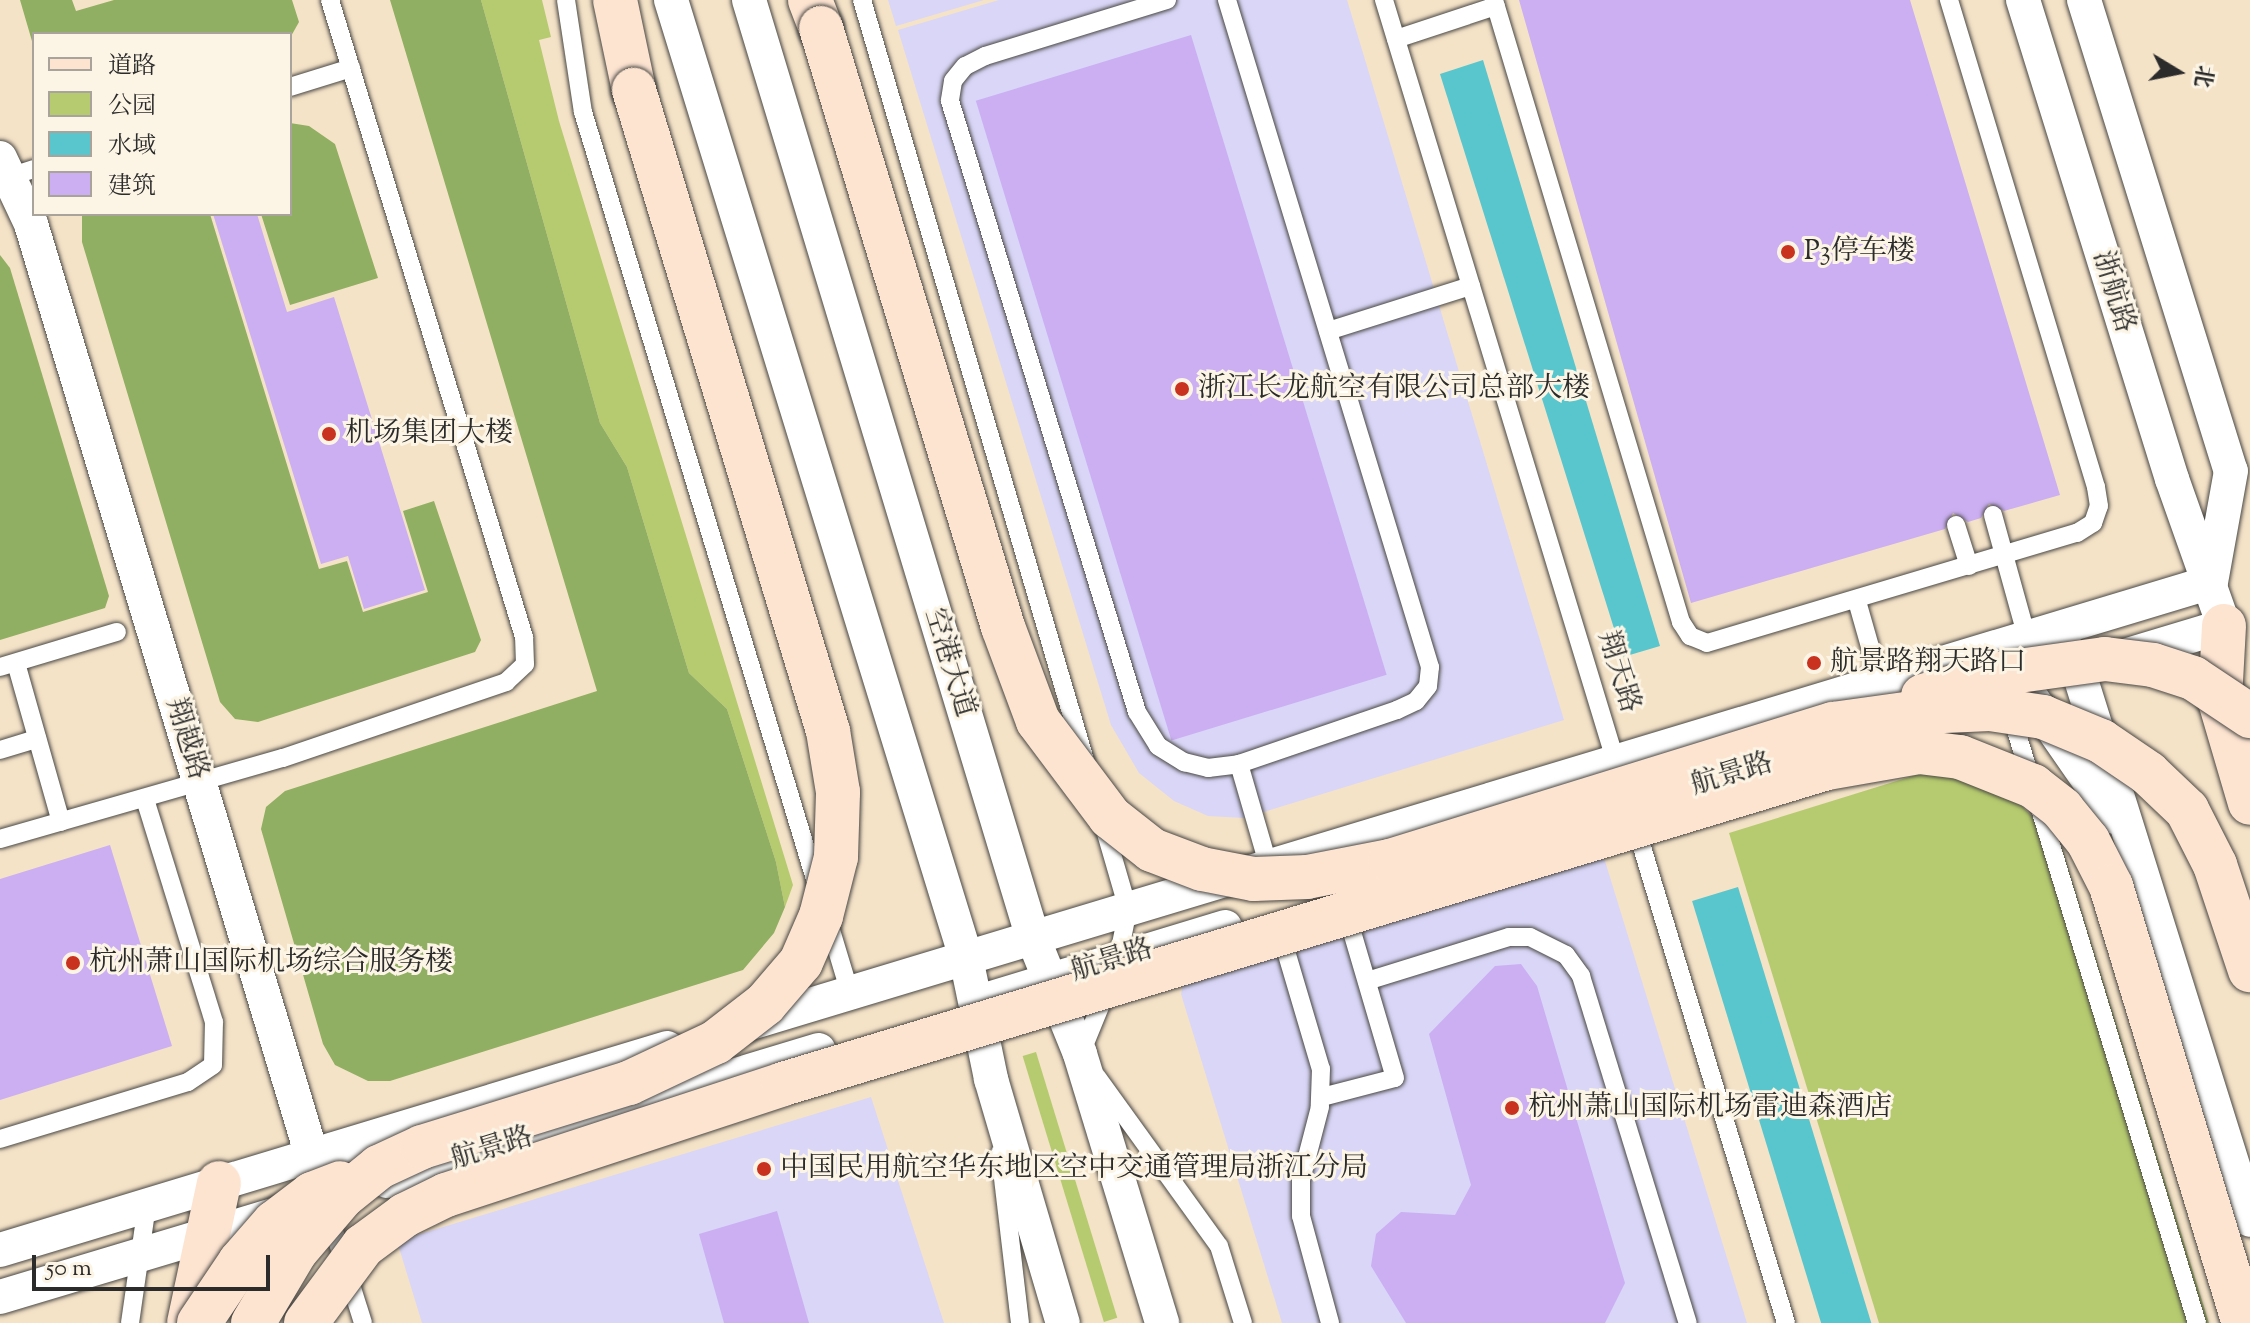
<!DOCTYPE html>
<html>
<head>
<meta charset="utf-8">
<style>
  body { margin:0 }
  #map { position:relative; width:2250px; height:1323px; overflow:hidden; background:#f5e3c8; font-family:"Sorts Mill Goudy","Noto Serif SC",serif }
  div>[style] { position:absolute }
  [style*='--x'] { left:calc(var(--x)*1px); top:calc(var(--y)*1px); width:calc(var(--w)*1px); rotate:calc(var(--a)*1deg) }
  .built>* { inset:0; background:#d9d6f7 }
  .green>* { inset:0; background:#b6cb6f; transform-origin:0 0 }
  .forest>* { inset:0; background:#90af62 }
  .water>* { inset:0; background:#58c6cc; transform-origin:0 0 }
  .building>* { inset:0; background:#cbaff2; transform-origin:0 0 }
  .roads { filter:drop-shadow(0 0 2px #494743) drop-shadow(0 0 2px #494743) }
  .service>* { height:18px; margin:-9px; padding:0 9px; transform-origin:9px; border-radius:9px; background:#fff }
  .minor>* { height:34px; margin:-17px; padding:0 17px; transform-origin:17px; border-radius:17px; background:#fff }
  .secondary>* { height:44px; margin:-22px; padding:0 22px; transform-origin:22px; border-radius:22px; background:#fde4d1 }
  .bridges { filter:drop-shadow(0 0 2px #494743) drop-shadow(0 0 2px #494743) }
  .secondary-bridge>* { height:44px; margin:-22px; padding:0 22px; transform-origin:22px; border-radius:22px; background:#fde4d1 }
  .dots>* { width:22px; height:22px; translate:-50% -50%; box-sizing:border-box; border:4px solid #fcf5e5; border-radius:50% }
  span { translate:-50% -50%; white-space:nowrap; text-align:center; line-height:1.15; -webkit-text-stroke:6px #fcf5e5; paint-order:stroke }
  .poi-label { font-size:28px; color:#2b2b2b }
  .left { translate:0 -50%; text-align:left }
  .street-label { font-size:28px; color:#2b2b2b }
  .legend { position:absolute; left:32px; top:32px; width:260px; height:184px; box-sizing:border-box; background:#fcf5e5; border:2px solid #a8a49b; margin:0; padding:10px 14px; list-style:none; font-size:24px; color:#2b2b2b }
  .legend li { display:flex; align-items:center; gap:16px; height:40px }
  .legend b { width:40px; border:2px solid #a8a49b }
  .north { position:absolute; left:2138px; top:32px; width:80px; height:80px; -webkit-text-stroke:6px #fcf5e5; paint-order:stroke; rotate:100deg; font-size:22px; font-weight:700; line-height:32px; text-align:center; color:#2b2b2b }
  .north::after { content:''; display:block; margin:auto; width:28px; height:36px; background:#2b2b2b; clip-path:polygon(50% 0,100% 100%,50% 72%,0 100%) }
  .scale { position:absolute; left:32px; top:1255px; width:238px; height:36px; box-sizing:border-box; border:4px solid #2b2b2b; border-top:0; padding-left:10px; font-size:24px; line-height:28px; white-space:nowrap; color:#2b2b2b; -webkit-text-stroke:6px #fcf5e5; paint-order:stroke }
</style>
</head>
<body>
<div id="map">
  <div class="built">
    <i style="clip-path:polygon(888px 0,984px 0,896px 26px)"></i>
    <i style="clip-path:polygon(999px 0,1347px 0,1564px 720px,1244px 818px,1208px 816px,1174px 801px,1139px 773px,1111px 725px,898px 30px)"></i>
    <i style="clip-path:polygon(1599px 854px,1605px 861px,1747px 1323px,1282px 1323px,1181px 994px,1183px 985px)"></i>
    <i style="clip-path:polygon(871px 1097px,944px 1323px,422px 1323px,397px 1241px)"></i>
  </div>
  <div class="green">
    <i style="clip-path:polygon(481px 0,542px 0,551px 37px,539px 40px,559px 121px,793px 885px,785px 907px,776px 862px,727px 709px,689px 673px,627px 467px,600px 423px)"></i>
    <i style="clip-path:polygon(1919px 774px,1974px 781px,2022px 806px,2062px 848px,2209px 1323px,1879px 1323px,1729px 833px)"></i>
    <i style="left:1036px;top:1052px;width:278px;height:14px;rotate:73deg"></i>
  </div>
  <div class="forest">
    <i style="clip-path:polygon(20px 0,72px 0,76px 11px,114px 0,292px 0,299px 22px,290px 38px,34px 34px,34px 48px)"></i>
    <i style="clip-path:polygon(390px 0,481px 0,600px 423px,627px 467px,689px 673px,727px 709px,776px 862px,785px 907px,774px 933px,743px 970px,390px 1081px,368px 1081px,335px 1065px,323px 1044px,261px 829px,266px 807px,285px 791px,597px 691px)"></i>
    <i style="clip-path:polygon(290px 123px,309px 126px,335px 144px,378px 278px,290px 305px,261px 214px,290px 214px)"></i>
    <i style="clip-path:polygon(82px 214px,210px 214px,319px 569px,347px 561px,363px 612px,428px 592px,403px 511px,434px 501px,481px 640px,475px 652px,258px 722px,235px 719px,220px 702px,82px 242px)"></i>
    <i style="clip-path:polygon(0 255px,10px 268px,109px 596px,105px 608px,0 640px)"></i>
  </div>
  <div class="water">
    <i style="clip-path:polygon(1483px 60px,1660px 646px,1623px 657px,1440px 74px)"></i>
    <i style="left:1738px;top:887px;width:456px;height:48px;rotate:73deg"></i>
  </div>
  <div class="building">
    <i style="clip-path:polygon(1519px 0,1910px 0,2060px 495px,2004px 511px,1989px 504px,1981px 518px,1968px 522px,1953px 513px,1945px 529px,1691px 603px)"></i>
    <i style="left:1191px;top:35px;width:669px;height:225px;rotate:73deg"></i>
    <i style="clip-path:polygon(213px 214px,257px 214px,287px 312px,334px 297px,425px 590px,364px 609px,348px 556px,321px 564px)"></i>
    <i style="clip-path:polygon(110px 845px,172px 1046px,0 1100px,0 879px)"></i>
    <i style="clip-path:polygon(1521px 964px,1537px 986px,1625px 1283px,1605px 1323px,1406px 1323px,1371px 1266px,1376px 1234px,1401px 1212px,1455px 1215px,1471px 1185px,1429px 1034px,1495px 966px)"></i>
    <i style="clip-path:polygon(777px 1211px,809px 1323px,724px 1323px,699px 1234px)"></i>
  </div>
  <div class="roads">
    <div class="service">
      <i style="--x:566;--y:0;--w:113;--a:81.4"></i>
      <i style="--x:583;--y:112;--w:812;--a:73.17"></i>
      <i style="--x:862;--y:0;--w:792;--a:73.65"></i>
      <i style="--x:1167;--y:0;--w:190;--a:162.9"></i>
      <i style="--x:985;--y:56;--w:22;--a:153"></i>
      <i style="--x:965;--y:66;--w:19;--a:129"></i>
      <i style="--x:953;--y:81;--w:20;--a:99"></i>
      <i style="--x:950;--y:101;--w:639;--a:72.98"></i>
      <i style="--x:1137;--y:712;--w:40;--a:58"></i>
      <i style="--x:1158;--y:746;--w:31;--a:32"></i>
      <i style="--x:1184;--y:762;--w:25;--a:14"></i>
      <i style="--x:1208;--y:768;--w:31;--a:-7"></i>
      <i style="--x:1239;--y:764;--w:167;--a:-18.9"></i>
      <i style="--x:1397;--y:710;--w:21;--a:-25"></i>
      <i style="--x:1416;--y:701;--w:19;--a:-51"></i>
      <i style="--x:1428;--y:686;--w:19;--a:-84"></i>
      <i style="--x:1430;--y:667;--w:697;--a:-106.93"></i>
      <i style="--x:1384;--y:0;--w:804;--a:73.08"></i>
      <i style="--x:1494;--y:0;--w:650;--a:73.27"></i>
      <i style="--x:1681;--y:622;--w:17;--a:57"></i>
      <i style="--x:1690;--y:636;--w:18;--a:22"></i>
      <i style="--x:1707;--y:643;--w:386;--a:-16.6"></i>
      <i style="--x:2077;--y:533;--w:19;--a:-32"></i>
      <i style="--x:2093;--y:523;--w:18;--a:-71"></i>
      <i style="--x:2099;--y:506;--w:19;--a:-99"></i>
      <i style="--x:2096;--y:487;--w:509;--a:-106.8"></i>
      <i style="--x:1396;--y:39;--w:105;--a:-18.3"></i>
      <i style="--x:290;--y:87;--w:64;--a:-17.3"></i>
      <i style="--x:9;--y:177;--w:26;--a:-18"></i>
      <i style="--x:1328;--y:331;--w:150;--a:-17.5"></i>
      <i style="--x:1993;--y:515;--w:128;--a:74.5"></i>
      <i style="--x:1956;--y:525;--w:43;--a:72.4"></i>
      <i style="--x:1857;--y:601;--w:84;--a:74.1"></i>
      <i style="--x:16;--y:663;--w:165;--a:74.2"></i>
      <i style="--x:0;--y:667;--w:122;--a:-16.7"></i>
      <i style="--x:2011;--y:714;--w:637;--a:73.02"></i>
      <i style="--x:0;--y:750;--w:39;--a:-17"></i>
      <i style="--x:1239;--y:764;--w:107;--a:73.8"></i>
      <i style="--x:1103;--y:823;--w:90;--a:73.8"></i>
      <i style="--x:1128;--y:909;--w:56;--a:101.3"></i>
      <i style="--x:1635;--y:824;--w:521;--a:73.16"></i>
      <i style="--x:0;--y:839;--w:294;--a:-16"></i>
      <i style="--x:283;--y:758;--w:236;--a:-18.8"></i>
      <i style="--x:506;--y:682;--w:26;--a:-43"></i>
      <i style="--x:525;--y:664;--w:27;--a:-92"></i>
      <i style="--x:524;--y:637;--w:666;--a:-106.94"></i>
      <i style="--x:827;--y:917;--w:79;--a:73.2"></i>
      <i style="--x:1280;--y:931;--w:144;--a:73.5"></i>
      <i style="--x:1321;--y:1069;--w:38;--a:92"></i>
      <i style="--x:1320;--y:1107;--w:75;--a:104.6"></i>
      <i style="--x:1301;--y:1180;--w:36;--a:90"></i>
      <i style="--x:1301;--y:1216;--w:111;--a:74.8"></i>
      <i style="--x:1367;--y:981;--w:149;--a:-17.2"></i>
      <i style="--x:1509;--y:937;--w:21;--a:0"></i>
      <i style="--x:1530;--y:937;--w:40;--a:26.6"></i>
      <i style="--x:1566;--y:955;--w:26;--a:54"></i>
      <i style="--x:1581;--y:976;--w:363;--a:72.9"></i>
      <i style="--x:1081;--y:1053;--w:66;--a:-67.7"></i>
      <i style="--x:1097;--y:1077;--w:208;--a:54.2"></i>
      <i style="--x:1219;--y:1246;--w:81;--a:72.7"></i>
      <i style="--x:1322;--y:1097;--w:75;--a:-14.6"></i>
      <i style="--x:1395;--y:1078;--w:174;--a:-106.4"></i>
      <i style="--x:0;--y:1139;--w:196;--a:-16.9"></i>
      <i style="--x:188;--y:1082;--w:30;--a:-34"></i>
      <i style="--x:213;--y:1065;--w:43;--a:-88.7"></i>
      <i style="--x:214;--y:1022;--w:233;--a:-107.2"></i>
      <i style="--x:1000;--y:1153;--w:171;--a:83.3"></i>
      <i style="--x:329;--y:1215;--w:113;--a:72.5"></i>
      <i style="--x:130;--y:1323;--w:119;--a:-81.8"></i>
    </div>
    <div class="minor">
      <i style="--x:671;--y:0;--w:1002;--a:72.88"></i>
      <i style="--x:966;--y:958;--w:124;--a:78.3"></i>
      <i style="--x:991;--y:1079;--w:254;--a:73.6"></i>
      <i style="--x:749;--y:0;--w:980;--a:73.16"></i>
      <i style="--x:1033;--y:938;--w:125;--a:67.9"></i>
      <i style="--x:1080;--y:1054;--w:281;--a:73"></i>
      <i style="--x:2023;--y:0;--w:502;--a:72.72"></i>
      <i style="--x:2172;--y:479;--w:156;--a:70.5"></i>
      <i style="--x:2224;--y:626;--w:111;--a:163.2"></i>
      <i style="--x:2084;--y:0;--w:493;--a:72.7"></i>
      <i style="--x:2231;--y:471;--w:113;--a:100.2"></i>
      <i style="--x:0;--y:158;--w:73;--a:64.8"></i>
      <i style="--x:31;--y:224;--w:994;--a:73.22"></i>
      <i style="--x:2063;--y:643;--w:31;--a:61"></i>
      <i style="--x:2078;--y:670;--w:576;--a:72.63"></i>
      <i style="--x:2012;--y:647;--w:42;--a:73.3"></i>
      <i style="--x:2024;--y:687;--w:158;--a:55.3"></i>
      <i style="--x:985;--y:1000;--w:251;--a:-16.9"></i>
      <i style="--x:744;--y:1025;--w:1532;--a:-16.8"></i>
      <i style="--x:387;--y:1181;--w:451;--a:-16.9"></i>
      <i style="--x:0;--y:1250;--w:697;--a:-16.85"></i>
      <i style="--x:0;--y:1297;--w:300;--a:-16.7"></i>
    </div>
    <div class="secondary">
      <i style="--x:615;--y:0;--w:92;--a:78.1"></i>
      <i style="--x:810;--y:0;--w:30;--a:69"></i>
      <i style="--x:2224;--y:626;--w:75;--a:93.1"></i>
      <i style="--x:2220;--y:701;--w:106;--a:73.6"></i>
      <i style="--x:189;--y:1323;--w:143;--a:-77.9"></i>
    </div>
  </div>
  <div class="bridges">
    <div class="secondary-bridge">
      <i style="--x:821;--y:28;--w:626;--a:73.1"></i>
      <i style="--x:1003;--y:627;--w:100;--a:69.6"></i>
      <i style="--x:1038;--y:721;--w:120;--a:53.1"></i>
      <i style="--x:1110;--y:817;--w:53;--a:38.2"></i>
      <i style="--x:1152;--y:850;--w:53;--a:20.8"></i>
      <i style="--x:1202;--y:869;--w:53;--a:10.9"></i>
      <i style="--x:1254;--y:879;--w:53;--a:-2.2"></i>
      <i style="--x:1307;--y:877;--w:85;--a:-10.9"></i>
      <i style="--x:1390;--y:861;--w:464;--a:-17.2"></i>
      <i style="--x:1833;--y:724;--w:89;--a:-7.8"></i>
      <i style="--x:1921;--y:712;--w:69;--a:-2.5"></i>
      <i style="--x:1990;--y:709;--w:54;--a:8.6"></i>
      <i style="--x:2043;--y:717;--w:63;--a:22.5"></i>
      <i style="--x:2101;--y:741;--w:57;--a:34.2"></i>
      <i style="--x:2148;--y:773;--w:54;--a:43.5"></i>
      <i style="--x:2187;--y:810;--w:62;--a:63"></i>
      <i style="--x:2215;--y:865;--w:111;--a:71.6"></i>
      <i style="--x:1923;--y:696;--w:77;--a:-16.6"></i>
      <i style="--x:1997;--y:674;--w:109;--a:-7.9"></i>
      <i style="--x:2105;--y:659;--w:48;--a:7.1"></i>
      <i style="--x:2153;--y:665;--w:42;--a:18"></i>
      <i style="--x:2193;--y:678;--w:69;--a:33.7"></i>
      <i style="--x:199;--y:1323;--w:73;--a:-56.1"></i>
      <i style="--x:240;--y:1262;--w:52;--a:-48.9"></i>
      <i style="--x:274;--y:1223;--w:48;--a:-37.3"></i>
      <i style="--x:312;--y:1194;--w:30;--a:-21"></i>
      <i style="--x:253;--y:1323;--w:84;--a:-59.2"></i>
      <i style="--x:296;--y:1251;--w:71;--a:-49.6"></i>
      <i style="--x:342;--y:1197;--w:48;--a:-39"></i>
      <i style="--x:379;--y:1167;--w:47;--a:-24.9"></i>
      <i style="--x:422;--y:1147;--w:217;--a:-17.2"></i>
      <i style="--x:629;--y:1083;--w:96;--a:-25.2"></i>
      <i style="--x:716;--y:1042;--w:62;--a:-37.8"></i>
      <i style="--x:765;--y:1004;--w:55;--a:-49.4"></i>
      <i style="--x:801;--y:962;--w:50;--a:-66.5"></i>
      <i style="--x:821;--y:916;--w:61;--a:-75.7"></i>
      <i style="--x:836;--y:857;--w:65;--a:-88.2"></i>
      <i style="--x:838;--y:792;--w:62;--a:-99.3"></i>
      <i style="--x:828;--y:731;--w:670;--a:-106.84"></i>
      <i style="--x:306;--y:1323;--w:96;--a:-53.5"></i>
      <i style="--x:363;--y:1246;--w:52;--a:-36.4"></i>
      <i style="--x:405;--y:1215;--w:46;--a:-26"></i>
      <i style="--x:446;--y:1195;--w:355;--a:-18.2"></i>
      <i style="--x:783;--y:1084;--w:1091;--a:-16.84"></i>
      <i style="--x:1827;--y:768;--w:93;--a:-9.9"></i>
      <i style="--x:1919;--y:752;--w:41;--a:7"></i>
      <i style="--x:1960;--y:757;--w:79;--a:21.7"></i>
      <i style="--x:2033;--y:786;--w:37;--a:38"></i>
      <i style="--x:2062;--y:809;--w:41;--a:50.9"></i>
      <i style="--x:2088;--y:841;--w:51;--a:62.9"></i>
      <i style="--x:2111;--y:886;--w:457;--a:73.1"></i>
    </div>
  </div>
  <div class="dots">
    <i style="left:1788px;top:252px;background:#c8321e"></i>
    <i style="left:1182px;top:389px;background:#c8321e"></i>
    <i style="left:329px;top:434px;background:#c8321e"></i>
    <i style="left:1814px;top:663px;background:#c8321e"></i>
    <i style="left:73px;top:963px;background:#c8321e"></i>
    <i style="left:1512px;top:1108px;background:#c8321e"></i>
    <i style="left:764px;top:1169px;background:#c8321e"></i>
  </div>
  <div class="poi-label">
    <span class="left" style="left:1804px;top:252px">P3停车楼</span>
    <span class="left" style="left:1198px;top:389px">浙江长龙航空有限公司总部大楼</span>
    <span class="left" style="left:345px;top:434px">机场集团大楼</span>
    <span class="left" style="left:1830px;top:663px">航景路翔天路口</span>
    <span class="left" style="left:89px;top:963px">杭州萧山国际机场综合服务楼</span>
    <span class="left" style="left:1528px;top:1108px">杭州萧山国际机场雷迪森酒店</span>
    <span class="left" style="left:780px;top:1169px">中国民用航空华东地区空中交通管理局浙江分局</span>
  </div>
  <div class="street-label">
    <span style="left:2113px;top:292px;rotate:73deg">浙航路</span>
    <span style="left:949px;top:663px;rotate:73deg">空港大道</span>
    <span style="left:1618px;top:672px;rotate:73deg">翔天路</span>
    <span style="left:186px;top:739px;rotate:73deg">翔越路</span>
    <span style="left:1732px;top:775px;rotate:-17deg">航景路</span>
    <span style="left:1112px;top:961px;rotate:-17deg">航景路</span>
    <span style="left:492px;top:1149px;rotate:-17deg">航景路</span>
  </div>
  <ul class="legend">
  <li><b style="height:10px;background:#fde4d1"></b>道路</li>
  <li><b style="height:22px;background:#b6cb6f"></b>公园</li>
  <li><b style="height:22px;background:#58c6cc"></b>水域</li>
  <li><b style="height:22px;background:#cbaff2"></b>建筑</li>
  </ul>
  <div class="north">北</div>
  <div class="scale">50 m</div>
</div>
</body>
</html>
